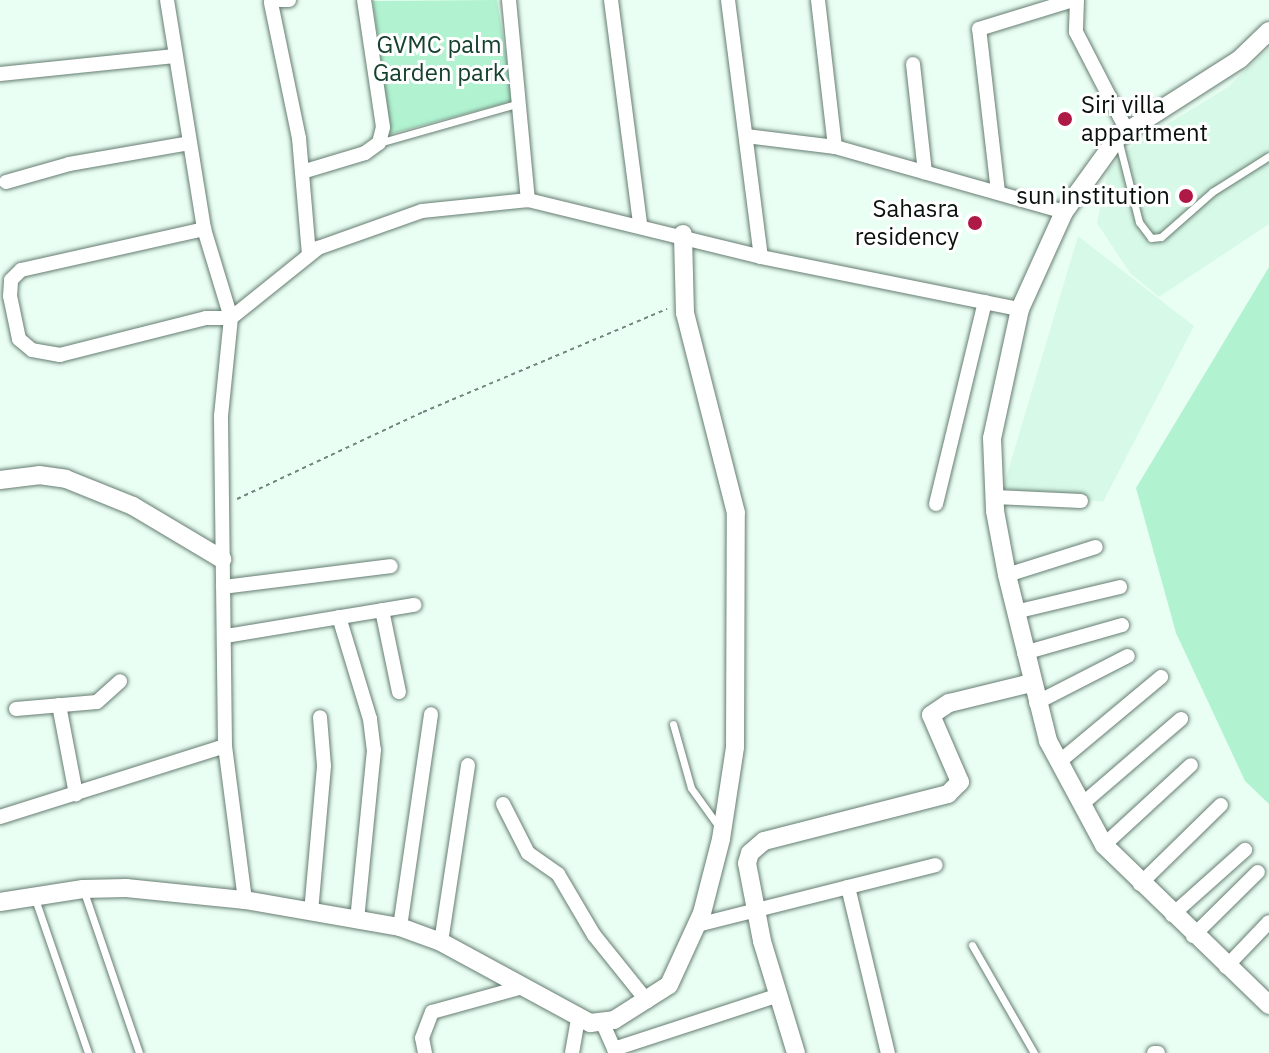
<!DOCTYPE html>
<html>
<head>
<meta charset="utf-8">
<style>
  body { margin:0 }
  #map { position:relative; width:1269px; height:1053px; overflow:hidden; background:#eafff4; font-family:"IBM Plex Sans",sans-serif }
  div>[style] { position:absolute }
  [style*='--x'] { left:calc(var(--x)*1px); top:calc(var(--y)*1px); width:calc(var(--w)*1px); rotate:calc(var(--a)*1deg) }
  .built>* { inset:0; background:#d7f9e7 }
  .green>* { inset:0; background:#b1f3d1 }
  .path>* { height:2px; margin-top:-1px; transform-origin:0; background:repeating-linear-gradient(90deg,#75837c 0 4px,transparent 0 8px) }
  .roads { filter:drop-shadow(0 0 2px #667d71) drop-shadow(0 0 2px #667d71) }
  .service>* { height:7px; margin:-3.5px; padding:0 3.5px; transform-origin:3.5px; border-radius:3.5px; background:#fff }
  .minor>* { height:14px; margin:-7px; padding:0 7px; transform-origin:7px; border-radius:7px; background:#fff }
  .tertiary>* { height:18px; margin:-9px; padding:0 9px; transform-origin:9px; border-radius:9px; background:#fff }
  .dots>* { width:22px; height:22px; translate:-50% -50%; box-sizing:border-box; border:4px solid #fff; border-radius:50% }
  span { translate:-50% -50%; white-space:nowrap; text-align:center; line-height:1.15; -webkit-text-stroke:6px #fff; paint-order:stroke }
  .park-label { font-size:24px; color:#16412e }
  .poi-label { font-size:24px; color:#09110d }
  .left { translate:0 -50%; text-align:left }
  .right { translate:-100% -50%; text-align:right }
</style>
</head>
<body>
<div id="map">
  <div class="built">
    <i style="clip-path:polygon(1269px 48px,1269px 224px,1159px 297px,1130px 273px,1097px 223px,1108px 170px,1132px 146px,1228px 87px)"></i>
    <i style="clip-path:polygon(1078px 236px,1194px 326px,1103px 502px,1003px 488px)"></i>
  </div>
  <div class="green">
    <i style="clip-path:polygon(497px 0,513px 101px,390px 134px,373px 1px)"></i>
    <i style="clip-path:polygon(1269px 267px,1269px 804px,1245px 781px,1176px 633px,1136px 488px)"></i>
  </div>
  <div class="path">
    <i style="--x:237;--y:499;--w:205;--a:-25.1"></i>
    <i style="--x:423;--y:412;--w:265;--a:-22.9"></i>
  </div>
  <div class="roads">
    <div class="service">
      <i style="--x:1118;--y:139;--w:86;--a:75.8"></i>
      <i style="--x:1139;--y:222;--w:20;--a:53"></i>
      <i style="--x:1151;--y:238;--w:10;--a:-6"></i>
      <i style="--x:1161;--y:237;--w:68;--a:-41.4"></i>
      <i style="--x:1212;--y:192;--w:67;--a:-32.3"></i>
      <i style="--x:379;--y:143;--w:146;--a:-15.9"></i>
      <i style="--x:673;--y:724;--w:66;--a:74.3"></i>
      <i style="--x:691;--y:788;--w:48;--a:54.3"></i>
      <i style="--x:84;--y:892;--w:170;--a:71.1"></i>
      <i style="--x:34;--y:896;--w:166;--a:71"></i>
      <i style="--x:972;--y:945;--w:125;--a:60.1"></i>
    </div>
    <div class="minor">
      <i style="--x:167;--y:0;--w:232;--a:80.8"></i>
      <i style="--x:204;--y:229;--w:93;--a:73.1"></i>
      <i style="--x:231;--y:318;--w:25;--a:180"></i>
      <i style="--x:206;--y:318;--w:151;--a:165.8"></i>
      <i style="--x:60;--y:355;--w:28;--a:-170"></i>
      <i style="--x:32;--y:350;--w:17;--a:-140"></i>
      <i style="--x:19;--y:339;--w:44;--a:-101.8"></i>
      <i style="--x:10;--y:296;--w:16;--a:-86"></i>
      <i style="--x:11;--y:280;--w:14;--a:-45"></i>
      <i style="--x:21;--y:270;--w:188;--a:-12.6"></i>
      <i style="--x:271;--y:0;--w:18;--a:0"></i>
      <i style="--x:509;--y:0;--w:201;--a:84.6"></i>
      <i style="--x:611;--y:0;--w:226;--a:82.6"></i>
      <i style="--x:728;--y:0;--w:259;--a:82.7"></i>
      <i style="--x:818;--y:0;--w:148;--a:83.4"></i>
      <i style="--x:1077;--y:0;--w:32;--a:92"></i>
      <i style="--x:1076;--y:32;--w:111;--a:62.7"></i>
      <i style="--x:271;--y:3;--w:138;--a:78.3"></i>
      <i style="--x:299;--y:138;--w:117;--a:85.1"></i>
      <i style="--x:913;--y:64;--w:109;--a:83.7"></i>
      <i style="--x:0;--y:74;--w:176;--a:-5.9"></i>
      <i style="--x:746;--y:136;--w:90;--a:7"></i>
      <i style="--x:835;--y:147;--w:238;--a:15.8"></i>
      <i style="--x:302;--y:172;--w:66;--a:-16.8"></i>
      <i style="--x:365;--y:153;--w:17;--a:-36"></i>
      <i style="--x:379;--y:143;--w:16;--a:-76"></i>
      <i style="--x:383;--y:127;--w:128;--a:-98.5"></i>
      <i style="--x:6;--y:182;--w:66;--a:-15.9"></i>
      <i style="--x:69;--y:164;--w:122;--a:-9.9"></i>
      <i style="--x:998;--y:192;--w:164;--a:-96.6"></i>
      <i style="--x:979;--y:29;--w:98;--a:-17.1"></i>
      <i style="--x:995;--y:497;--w:86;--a:2.7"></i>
      <i style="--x:936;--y:504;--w:208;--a:-76.4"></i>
      <i style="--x:1007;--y:575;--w:93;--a:-17.5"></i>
      <i style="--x:223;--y:587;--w:169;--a:-7.1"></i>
      <i style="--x:382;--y:610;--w:84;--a:78.3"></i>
      <i style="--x:1015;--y:612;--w:108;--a:-13.4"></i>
      <i style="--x:339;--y:617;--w:107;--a:73.1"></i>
      <i style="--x:370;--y:719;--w:31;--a:83"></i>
      <i style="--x:374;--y:750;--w:172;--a:95.7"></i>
      <i style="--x:226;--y:636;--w:191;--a:-9.4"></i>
      <i style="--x:1024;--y:653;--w:102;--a:-15.9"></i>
      <i style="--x:1036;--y:703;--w:103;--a:-27.1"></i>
      <i style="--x:59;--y:705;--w:91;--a:79.2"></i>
      <i style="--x:16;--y:709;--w:81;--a:-4.9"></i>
      <i style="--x:97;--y:702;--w:31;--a:-42"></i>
      <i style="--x:1059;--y:762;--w:133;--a:-39.8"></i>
      <i style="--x:503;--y:804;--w:55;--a:63"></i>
      <i style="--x:528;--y:853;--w:37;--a:35"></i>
      <i style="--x:558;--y:874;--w:71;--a:59.5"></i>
      <i style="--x:594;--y:935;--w:85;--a:51.2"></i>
      <i style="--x:1081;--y:805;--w:132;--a:-40.7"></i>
      <i style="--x:0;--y:817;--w:236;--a:-17.5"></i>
      <i style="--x:1104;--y:845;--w:118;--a:-42.6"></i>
      <i style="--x:1140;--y:884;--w:113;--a:-44.3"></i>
      <i style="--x:848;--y:887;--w:171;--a:76.5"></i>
      <i style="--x:245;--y:900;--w:155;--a:-97.4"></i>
      <i style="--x:225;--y:746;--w:330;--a:-90.7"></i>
      <i style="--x:221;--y:416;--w:99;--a:-84.2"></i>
      <i style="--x:231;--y:318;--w:112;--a:-38.8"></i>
      <i style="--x:318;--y:248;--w:110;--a:-19.6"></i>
      <i style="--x:422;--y:211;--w:107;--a:-5.9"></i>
      <i style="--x:528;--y:200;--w:240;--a:13.7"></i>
      <i style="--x:761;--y:257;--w:264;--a:11.4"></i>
      <i style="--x:311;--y:912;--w:147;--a:-84.9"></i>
      <i style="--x:324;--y:766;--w:49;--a:-94.7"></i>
      <i style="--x:1172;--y:915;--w:98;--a:-41.7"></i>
      <i style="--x:697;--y:925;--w:246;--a:-14.1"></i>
      <i style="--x:400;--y:927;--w:215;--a:-81.7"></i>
      <i style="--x:1193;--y:936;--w:91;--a:-44.6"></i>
      <i style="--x:441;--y:942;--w:179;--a:-81.3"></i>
      <i style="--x:1226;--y:967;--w:62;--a:-46.3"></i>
      <i style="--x:603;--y:1024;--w:27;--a:66"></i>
      <i style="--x:614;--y:1049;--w:174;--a:-18.1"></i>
      <i style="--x:425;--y:1053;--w:15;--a:-101"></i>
      <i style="--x:422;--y:1038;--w:28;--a:-69"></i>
      <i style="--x:432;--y:1012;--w:94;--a:-15.4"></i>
      <i style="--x:572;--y:1053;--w:35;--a:-80"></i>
      <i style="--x:1154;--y:1053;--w:4;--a:0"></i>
    </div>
    <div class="tertiary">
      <i style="--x:1269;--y:31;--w:40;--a:136"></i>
      <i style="--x:1240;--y:59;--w:145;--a:147.4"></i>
      <i style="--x:1118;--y:137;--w:92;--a:125.8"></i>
      <i style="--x:1064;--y:212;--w:107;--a:114.4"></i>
      <i style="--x:1020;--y:309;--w:132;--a:102.2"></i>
      <i style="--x:992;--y:438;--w:73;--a:87.6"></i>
      <i style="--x:995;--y:511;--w:65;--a:79.4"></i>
      <i style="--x:1007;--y:575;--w:171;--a:76.1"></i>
      <i style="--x:1048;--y:741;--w:118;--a:61.7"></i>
      <i style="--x:1104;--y:845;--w:230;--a:44.1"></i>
      <i style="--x:0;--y:480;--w:39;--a:-7"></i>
      <i style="--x:39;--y:475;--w:27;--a:8"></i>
      <i style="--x:66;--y:479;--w:72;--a:21.9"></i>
      <i style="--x:133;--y:506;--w:104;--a:30.8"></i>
      <i style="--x:0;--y:902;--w:84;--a:-8.9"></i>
      <i style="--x:83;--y:889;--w:43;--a:-1.3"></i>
      <i style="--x:126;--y:888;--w:120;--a:5.8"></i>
      <i style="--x:245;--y:900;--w:157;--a:9.9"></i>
      <i style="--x:400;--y:927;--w:44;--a:20.1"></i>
      <i style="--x:441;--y:942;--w:170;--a:28.5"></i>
      <i style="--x:590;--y:1023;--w:24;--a:-7"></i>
      <i style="--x:614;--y:1020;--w:65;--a:-32.5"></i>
      <i style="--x:669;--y:985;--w:79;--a:-65.4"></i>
      <i style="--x:702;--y:913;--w:76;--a:-75.6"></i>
      <i style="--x:721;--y:839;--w:93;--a:-81.3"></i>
      <i style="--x:735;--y:747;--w:234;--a:-89.8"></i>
      <i style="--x:736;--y:513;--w:206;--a:-104.3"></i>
      <i style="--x:685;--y:313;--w:79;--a:-91.5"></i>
      <i style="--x:796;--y:1053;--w:117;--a:-106.9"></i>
      <i style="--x:762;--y:941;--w:79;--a:-100.9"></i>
      <i style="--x:747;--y:863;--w:10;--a:-73"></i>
      <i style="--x:750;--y:853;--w:18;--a:-41"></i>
      <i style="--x:764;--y:841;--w:190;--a:-14.3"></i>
      <i style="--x:948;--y:794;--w:17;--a:-45"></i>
      <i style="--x:960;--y:782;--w:73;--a:-113.4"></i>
      <i style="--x:931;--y:715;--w:22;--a:-34"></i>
      <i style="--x:949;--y:703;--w:84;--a:-13.7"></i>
    </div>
  </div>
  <div class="dots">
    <i style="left:1065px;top:119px;background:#ae1a45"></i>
    <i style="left:1186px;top:196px;background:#ae1a45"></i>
    <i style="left:975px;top:223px;background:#ae1a45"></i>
  </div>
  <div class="park-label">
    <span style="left:439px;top:59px">GVMC palm<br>Garden park</span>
  </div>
  <div class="poi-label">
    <span class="left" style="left:1081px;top:119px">Siri villa<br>appartment</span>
    <span class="right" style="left:1170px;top:196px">sun institution</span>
    <span class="right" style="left:959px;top:223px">Sahasra<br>residency</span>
  </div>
</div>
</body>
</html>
